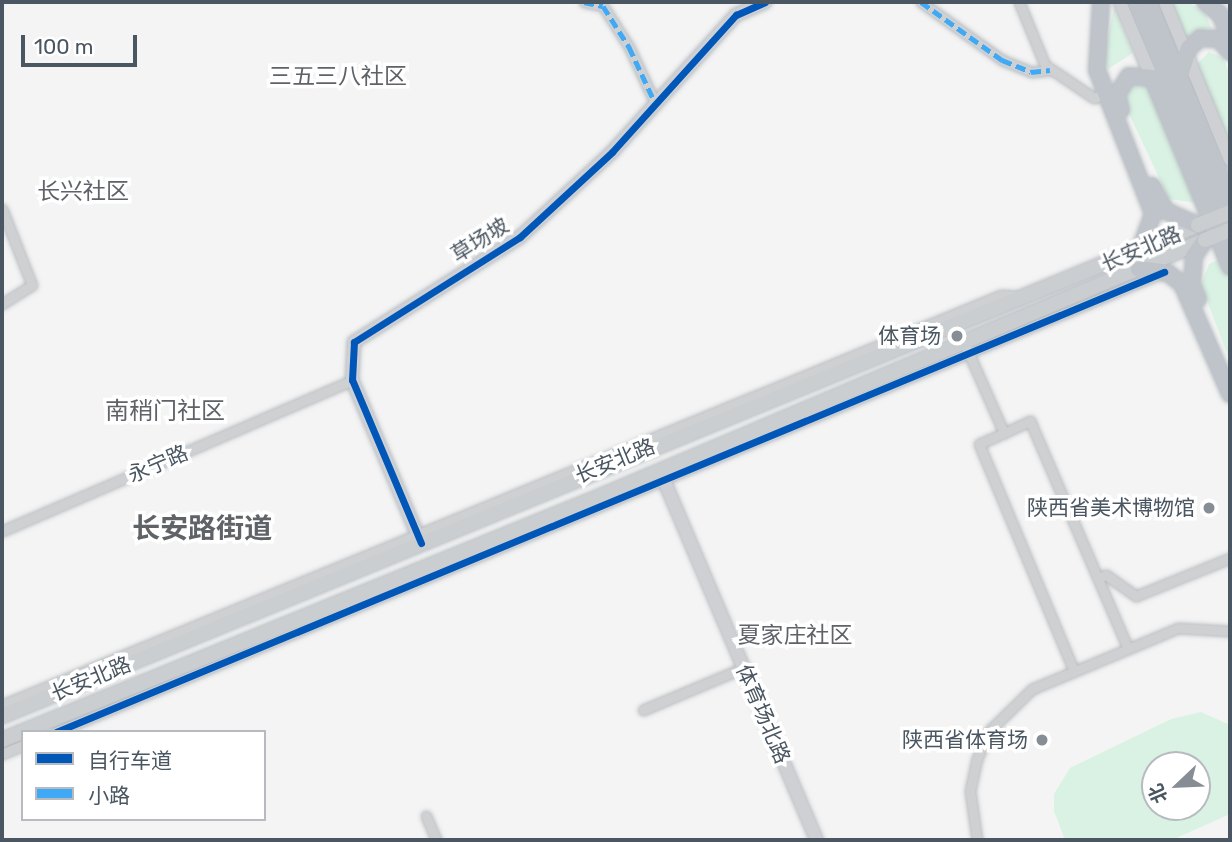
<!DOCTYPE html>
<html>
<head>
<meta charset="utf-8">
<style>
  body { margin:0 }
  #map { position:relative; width:1232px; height:842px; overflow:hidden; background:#f4f4f4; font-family:Rubik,"Noto Sans SC",sans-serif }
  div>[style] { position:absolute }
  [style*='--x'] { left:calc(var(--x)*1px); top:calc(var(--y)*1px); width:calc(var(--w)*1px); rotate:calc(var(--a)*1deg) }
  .green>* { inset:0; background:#d9f2e3 }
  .roads { filter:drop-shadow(0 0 2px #b9bec3) drop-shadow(0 0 2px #b9bec3) }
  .street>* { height:9px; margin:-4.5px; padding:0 4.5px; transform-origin:4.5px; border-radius:4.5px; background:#ced0d2 }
  .secondary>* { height:12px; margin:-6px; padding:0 6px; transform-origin:6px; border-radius:6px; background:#ced0d4 }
  .primary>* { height:14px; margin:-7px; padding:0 7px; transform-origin:7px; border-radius:7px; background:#caced1 }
  .highway>* { height:16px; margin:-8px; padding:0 8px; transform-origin:8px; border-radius:8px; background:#bec4c9 }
  .primary-bridge>* { height:14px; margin:-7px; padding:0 7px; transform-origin:7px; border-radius:7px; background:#caced1 }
  .quiet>* { height:5px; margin-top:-2.5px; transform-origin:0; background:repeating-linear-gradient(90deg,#3fa9f5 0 10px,transparent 0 15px) }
  .cycleway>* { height:7px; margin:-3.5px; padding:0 3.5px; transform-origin:3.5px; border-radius:3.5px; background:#0057b8 }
  .dots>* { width:19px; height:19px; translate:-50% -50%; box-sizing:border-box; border:4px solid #fff; border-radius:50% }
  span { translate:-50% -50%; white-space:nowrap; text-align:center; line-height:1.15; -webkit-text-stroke:7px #fff; paint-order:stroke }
  .street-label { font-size:21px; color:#4a5661 }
  .poi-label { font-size:21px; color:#4a5661 }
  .right { translate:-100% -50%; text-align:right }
  .neighbourhood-label { font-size:23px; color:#5f6368 }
  .quarter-label { font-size:24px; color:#5f6368 }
  .district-label { font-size:28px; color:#5f6368; font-weight:700 }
  .frame { position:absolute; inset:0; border:4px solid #4a5661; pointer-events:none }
  .legend { position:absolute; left:21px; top:730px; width:245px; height:91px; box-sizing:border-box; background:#fff; border:2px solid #b7bbc0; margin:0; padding:9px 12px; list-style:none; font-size:21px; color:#4a5661 }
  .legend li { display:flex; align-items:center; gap:14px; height:35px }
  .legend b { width:35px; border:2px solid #b7bbc0 }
  .north { position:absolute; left:1141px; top:751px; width:70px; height:70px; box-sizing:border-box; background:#fff; border:2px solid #b7bbc0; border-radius:50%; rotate:247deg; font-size:19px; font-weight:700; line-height:28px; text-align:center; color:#4a5661 }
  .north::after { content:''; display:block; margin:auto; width:24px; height:32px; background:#868d94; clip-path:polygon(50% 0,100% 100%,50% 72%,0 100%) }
  .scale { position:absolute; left:21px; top:35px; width:116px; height:32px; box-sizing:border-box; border:4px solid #4a5661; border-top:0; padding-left:9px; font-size:21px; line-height:24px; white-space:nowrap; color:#4a5661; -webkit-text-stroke:5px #fff; paint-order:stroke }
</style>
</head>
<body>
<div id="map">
  <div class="green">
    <i style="clip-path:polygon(1170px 2px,1188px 2px,1206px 14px,1211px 28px,1194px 31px,1186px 39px)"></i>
    <i style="clip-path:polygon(1114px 7px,1133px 53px,1108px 69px,1104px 59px)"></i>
    <i style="clip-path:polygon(1209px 52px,1223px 58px,1230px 75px,1230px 150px,1197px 72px,1198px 63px)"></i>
    <i style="clip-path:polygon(1147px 81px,1198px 203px,1169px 199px,1122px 99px,1129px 82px)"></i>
    <i style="clip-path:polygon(1220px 259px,1230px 283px,1230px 361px,1201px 285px,1209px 264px)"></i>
    <i style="clip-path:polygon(evenodd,1201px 712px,1230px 725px,1230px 814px,1172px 840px,1065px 840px,1054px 811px,1054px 794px,1070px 768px,1171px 719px,1201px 712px,1197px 765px,1197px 807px,1155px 807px,1155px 765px,1197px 765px)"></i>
  </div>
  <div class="roads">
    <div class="street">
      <i style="--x:584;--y:2;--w:19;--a:12"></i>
      <i style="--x:603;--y:6;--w:49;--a:57.6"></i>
      <i style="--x:629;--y:47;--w:64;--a:65"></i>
      <i style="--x:921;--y:2;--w:100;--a:35.6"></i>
      <i style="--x:1002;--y:60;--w:31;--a:22"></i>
      <i style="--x:1031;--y:72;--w:19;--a:-6"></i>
      <i style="--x:1019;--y:2;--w:68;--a:67.6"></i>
      <i style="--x:1045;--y:65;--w:59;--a:34"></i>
      <i style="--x:1094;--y:98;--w:13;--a:-23"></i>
      <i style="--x:2;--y:209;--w:82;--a:68.5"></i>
      <i style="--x:32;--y:285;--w:36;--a:148"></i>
      <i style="--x:966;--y:347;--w:94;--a:66.2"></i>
      <i style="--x:1004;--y:433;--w:27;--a:156"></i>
      <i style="--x:979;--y:444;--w:246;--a:67.3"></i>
      <i style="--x:1004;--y:433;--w:29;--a:-25"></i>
      <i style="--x:1030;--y:421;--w:245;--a:66.7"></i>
      <i style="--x:2;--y:531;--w:381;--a:-23.3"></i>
      <i style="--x:1098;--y:578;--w:9;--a:-21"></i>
      <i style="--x:1106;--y:575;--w:37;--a:35"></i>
      <i style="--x:1136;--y:596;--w:101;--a:-22"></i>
      <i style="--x:2;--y:705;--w:1080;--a:-22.31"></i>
      <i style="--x:1001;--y:295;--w:17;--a:3"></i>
      <i style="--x:643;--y:710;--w:108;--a:-22.8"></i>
      <i style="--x:56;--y:732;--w:1194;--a:-22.55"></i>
      <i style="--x:2;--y:754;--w:23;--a:-23"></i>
      <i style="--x:426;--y:816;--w:26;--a:67"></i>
      <i style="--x:977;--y:840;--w:49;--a:-98.1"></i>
      <i style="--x:970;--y:791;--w:33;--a:-78"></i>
      <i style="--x:977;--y:759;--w:30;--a:-67"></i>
      <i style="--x:989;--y:731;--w:60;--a:-44.3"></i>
      <i style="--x:1032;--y:689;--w:158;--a:-22.7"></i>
      <i style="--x:1178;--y:628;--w:52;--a:3.3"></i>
    </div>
    <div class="secondary">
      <i style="--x:1120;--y:2;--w:82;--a:67.2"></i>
      <i style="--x:1165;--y:2;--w:171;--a:67.6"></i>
      <i style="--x:660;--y:471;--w:401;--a:67"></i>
      <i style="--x:421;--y:543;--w:177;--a:-112.9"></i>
      <i style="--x:352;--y:380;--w:38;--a:-87"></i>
      <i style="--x:354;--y:342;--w:196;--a:-32.3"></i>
      <i style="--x:520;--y:237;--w:125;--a:-42.7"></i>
      <i style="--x:612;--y:152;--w:185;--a:-47.9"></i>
      <i style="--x:736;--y:15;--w:32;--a:-24"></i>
    </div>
    <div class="primary">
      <i style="--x:2;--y:716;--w:1293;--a:-22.32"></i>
      <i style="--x:2;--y:740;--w:647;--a:-22.16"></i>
      <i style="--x:601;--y:496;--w:656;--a:-22.97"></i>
    </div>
    <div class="highway">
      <i style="--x:1101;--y:2;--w:68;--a:93.4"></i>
      <i style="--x:1097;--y:70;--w:155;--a:68.7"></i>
      <i style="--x:1153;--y:214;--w:37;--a:110"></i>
      <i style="--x:1136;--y:2;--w:247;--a:67.6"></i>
      <i style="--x:1148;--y:2;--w:212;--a:67.3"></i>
      <i style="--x:1205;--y:2;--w:19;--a:39"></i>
      <i style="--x:1220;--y:14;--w:24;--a:66"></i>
      <i style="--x:1180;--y:75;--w:28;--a:-72"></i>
      <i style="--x:1189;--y:48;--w:15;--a:-42"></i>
      <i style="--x:1200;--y:38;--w:19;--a:3"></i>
      <i style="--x:1219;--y:39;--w:17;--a:50"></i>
      <i style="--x:1153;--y:80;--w:202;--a:67.6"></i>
      <i style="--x:1121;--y:110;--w:16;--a:-105"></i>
      <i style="--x:1117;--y:95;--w:22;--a:-58"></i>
      <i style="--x:1129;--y:76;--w:23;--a:5"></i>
      <i style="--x:1152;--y:78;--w:26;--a:40"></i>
      <i style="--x:1152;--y:186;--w:29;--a:61"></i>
      <i style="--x:1166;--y:211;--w:35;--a:24"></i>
      <i style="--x:1139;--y:269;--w:29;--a:8"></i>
      <i style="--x:1168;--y:273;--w:18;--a:38"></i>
      <i style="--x:1182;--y:284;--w:120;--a:66.4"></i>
      <i style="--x:1198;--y:299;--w:15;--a:-113"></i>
      <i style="--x:1192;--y:285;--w:29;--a:-86"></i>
      <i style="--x:1194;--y:256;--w:19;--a:-55"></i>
    </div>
  </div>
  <div class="primary-bridge">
    <i style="--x:1198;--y:225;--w:35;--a:-22"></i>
    <i style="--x:1205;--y:240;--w:27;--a:-22"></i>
  </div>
  <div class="quiet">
    <i style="--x:584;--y:2;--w:19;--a:12"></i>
    <i style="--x:603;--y:6;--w:49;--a:57.6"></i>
    <i style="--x:629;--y:47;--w:64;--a:65"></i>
    <i style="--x:921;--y:2;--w:100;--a:35.6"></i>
    <i style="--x:1002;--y:60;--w:31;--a:22"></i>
    <i style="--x:1031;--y:72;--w:19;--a:-6"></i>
  </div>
  <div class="cycleway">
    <i style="--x:421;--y:543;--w:177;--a:-112.9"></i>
    <i style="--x:352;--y:380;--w:38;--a:-87"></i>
    <i style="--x:354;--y:342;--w:196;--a:-32.3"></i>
    <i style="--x:520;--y:237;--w:125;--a:-42.7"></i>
    <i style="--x:612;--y:152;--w:185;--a:-47.9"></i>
    <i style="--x:736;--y:15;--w:32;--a:-24"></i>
    <i style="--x:56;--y:732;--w:1200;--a:-22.55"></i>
  </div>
  <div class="dots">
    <i style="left:957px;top:336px;background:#868d94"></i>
    <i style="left:1209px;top:508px;background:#868d94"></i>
    <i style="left:1042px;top:740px;background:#868d94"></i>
  </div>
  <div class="street-label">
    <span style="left:480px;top:240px;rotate:-32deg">草场坡</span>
    <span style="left:1141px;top:249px;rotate:-23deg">长安北路</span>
    <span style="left:615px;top:461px;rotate:-22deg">长安北路</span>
    <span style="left:158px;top:464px;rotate:-23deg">永宁路</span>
    <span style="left:91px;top:679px;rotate:-22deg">长安北路</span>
    <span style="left:763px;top:714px;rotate:67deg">体育场北路</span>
  </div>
  <div class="poi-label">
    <span class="right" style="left:941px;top:336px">体育场</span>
    <span class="right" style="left:1195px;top:508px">陕西省美术博物馆</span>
    <span class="right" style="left:1028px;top:740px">陕西省体育场</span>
  </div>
  <div class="neighbourhood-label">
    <span style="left:338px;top:76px">三五三八社区</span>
    <span style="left:83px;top:191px">长兴社区</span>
    <span style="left:795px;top:635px">夏家庄社区</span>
  </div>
  <div class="quarter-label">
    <span style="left:165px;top:412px">南稍门社区</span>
  </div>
  <div class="district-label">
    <span style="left:202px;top:529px">长安路街道</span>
  </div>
  <div class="frame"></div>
  <ul class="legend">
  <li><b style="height:9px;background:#0057b8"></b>自行车道</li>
  <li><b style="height:9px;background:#3fa9f5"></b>小路</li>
  </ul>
  <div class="north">北</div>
  <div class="scale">100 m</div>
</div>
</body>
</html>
